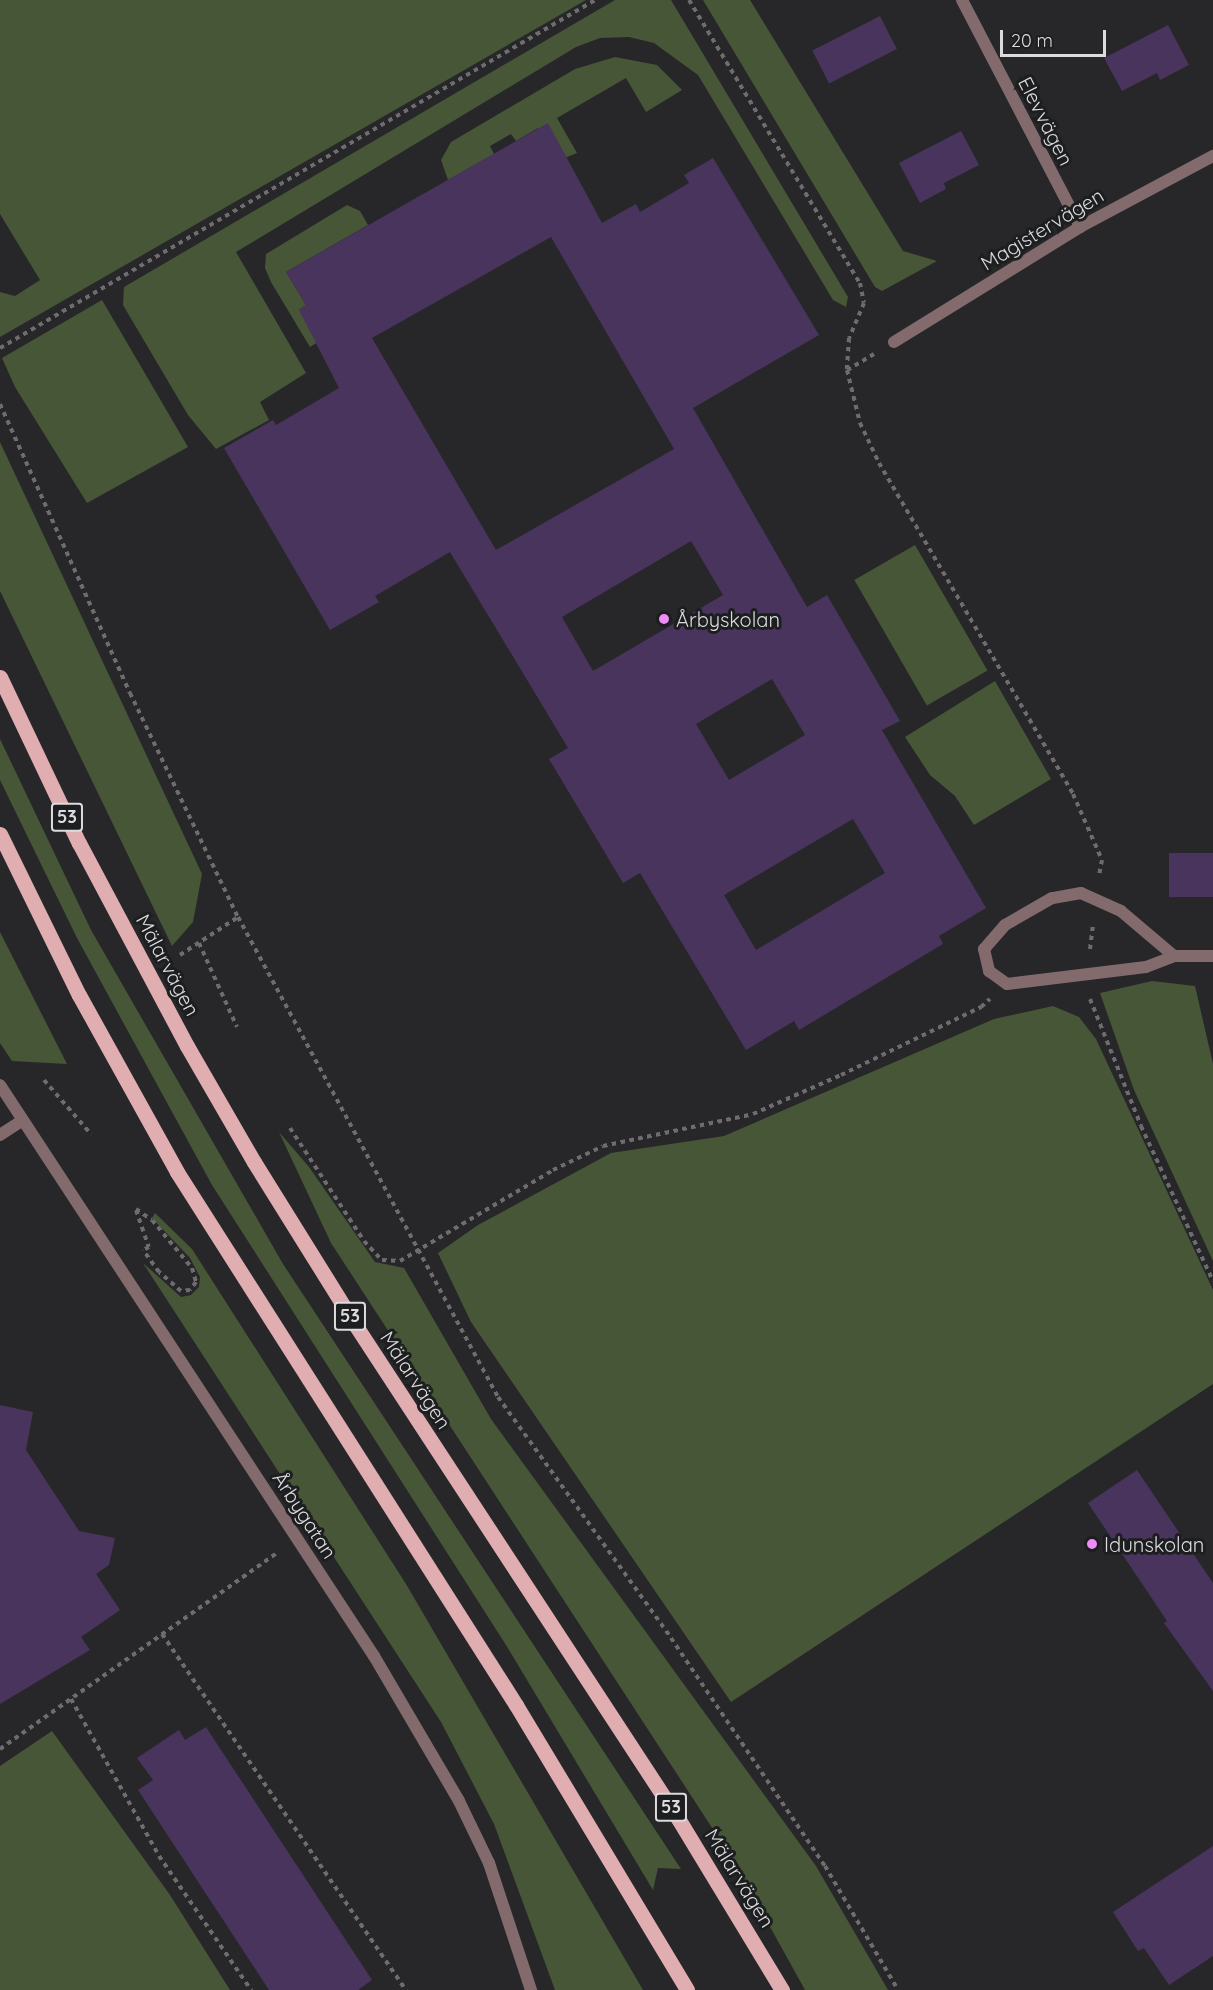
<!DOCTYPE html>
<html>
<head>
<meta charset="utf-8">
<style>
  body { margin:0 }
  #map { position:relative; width:1213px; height:1990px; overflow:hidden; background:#27272a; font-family:Quicksand,sans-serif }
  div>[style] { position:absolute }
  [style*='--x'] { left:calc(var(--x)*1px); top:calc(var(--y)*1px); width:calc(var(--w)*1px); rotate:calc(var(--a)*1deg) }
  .green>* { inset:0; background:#465637; transform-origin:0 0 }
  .building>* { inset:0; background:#48345c; transform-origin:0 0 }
  .path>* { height:4px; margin-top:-2px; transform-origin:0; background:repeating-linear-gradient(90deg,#6d6d6f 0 4.5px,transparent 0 9px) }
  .lane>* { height:12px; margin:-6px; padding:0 6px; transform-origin:6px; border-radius:6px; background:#836a6c }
  .street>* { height:12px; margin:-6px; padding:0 6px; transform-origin:6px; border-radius:6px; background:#836a6c }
  .primary>* { height:15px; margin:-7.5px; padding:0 7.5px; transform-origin:7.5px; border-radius:7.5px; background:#e0adb1 }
  .dots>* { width:16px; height:16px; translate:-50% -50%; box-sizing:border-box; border:3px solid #1d1e20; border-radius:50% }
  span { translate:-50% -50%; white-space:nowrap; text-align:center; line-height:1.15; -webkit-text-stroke:6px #1d1e20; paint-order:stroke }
  .shield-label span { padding:2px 4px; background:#1d1e20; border:2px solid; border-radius:4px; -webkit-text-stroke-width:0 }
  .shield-label { font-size:18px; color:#dcdcde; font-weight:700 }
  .street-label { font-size:20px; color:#dcdcde }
  .poi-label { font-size:20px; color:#dcdcde }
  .left { translate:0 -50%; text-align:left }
  .scale { position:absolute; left:1000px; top:30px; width:106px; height:27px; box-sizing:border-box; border:3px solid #dcdcde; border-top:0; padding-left:8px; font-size:18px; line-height:21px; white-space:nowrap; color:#dcdcde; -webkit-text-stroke:4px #1d1e20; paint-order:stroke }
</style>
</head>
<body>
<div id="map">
  <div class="green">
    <i style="clip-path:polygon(0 0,586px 0,0 337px,0 292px,15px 296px,40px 280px,0 214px)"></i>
    <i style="clip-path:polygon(615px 0,671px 0,848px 297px,846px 307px,833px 300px,698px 75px,654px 43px,629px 37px,600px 38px,576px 47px,236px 252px,306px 373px,260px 402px,269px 420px,216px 449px,188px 415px,123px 305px,124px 287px)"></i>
    <i style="clip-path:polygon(703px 0,750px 0,903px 251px,937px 261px,882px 291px,875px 287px)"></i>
    <i style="clip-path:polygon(615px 57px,657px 65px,682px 90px,646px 112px,626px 78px,557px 118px,577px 153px,557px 161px,538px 128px,516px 141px,511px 134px,490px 146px,494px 154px,448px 180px,441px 160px,451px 142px,575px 69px)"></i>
    <i style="clip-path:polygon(347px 205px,360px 211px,368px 225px,286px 272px,306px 305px,299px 310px,318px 342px,310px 347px,271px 282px,265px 268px,266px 254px)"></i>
    <i style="clip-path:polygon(102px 300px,188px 447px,87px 503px,15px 387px,2px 358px)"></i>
    <i style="clip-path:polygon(0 442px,202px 874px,193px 922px,172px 946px,0 591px)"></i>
    <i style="left:915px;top:545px;width:145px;height:70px;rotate:60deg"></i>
    <i style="clip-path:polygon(995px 681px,1051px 779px,974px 825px,955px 796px,930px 775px,905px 737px)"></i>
    <i style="clip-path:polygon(0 739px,91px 930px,283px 1264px,681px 1869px,658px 1868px,653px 1890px,506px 1645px,212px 1185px,77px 938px,0 780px)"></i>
    <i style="clip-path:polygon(0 932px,67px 1064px,12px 1061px,0 1043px)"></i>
    <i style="clip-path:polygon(1152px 981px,1195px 986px,1213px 1064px,1213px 1261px,1134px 1090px,1100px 993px)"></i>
    <i style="clip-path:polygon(1053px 1006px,1079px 1017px,1096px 1039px,1213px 1290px,1213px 1384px,731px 1702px,471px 1322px,438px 1253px,478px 1225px,611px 1153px,724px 1136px,994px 1019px)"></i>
    <i style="clip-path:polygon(279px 1132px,309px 1167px,375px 1262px,404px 1268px,491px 1419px,816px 1866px,888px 1990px,805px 1990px,733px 1860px,331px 1243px)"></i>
    <i style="clip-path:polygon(155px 1213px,192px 1249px,406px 1584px,643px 1990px,555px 1990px,494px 1824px,441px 1722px,143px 1263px,181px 1297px,191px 1295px,199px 1287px,200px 1277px,190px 1258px,152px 1218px)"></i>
    <i style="clip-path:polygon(52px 1731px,170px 1895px,230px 1990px,0 1990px,0 1766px)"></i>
  </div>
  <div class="building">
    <i style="left:880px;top:16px;width:37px;height:76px;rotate:63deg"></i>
    <i style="clip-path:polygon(1168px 25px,1189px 65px,1160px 80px,1157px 73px,1122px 91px,1104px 58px)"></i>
    <i style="clip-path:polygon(evenodd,548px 123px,602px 223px,636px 204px,640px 212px,689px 183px,684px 175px,713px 158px,819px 335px,693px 408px,807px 607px,827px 595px,900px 721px,882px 730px,986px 908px,939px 936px,943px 944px,799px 1030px,794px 1021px,746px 1050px,640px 873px,623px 883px,549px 759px,568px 748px,450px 552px,375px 596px,379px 602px,330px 630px,224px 448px,273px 420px,276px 425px,339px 388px,299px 310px,306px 305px,286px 272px,548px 123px,551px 237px,674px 449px,496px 550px,372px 338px,551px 237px,548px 123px,691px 541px,723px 595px,593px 671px,562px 617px,691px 541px,548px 123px,772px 679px,805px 735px,729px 780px,696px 724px,772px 679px,548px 123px,853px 819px,885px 873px,756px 950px,724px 895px,853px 819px)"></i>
    <i style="clip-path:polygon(961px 131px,979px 165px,944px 183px,946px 189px,920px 203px,899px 163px)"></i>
    <i style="left:1213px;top:853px;width:44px;height:44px;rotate:90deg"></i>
    <i style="clip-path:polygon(0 1405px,33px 1412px,26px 1450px,79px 1531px,115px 1538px,109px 1565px,96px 1574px,120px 1610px,81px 1637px,90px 1650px,0 1704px)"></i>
    <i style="clip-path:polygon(1137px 1470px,1213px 1583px,1213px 1691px,1164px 1623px,1167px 1621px,1088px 1503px)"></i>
    <i style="clip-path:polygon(206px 1727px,372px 1980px,358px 1990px,269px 1990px,138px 1790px,153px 1780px,137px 1758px,179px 1730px,185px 1740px)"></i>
    <i style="clip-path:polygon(1213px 1846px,1213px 1956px,1169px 1985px,1144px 1948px,1138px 1951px,1113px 1912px)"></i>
  </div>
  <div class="path">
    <i style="--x:689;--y:0;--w:331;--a:58.9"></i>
    <i style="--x:860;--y:283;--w:20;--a:79"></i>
    <i style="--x:864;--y:303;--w:38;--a:113"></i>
    <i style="--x:849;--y:338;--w:32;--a:94"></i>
    <i style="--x:0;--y:348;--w:689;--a:-30.32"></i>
    <i style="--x:874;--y:354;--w:31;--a:149"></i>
    <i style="--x:847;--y:370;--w:55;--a:76.2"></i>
    <i style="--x:860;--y:423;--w:44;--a:64.6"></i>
    <i style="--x:879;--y:463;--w:384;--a:59.6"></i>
    <i style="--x:1073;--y:794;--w:72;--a:66.3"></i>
    <i style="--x:1102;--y:860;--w:15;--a:101"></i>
    <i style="--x:0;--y:404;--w:317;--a:65.8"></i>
    <i style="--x:130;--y:693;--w:249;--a:64.3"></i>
    <i style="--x:238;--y:917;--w:546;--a:61.56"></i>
    <i style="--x:498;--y:1397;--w:297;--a:54.3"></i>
    <i style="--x:671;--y:1638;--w:275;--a:56"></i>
    <i style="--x:825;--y:1866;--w:144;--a:59.5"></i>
    <i style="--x:199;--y:943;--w:92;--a:65.7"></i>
    <i style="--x:1090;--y:949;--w:25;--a:-83"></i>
    <i style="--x:180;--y:955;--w:69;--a:-33.2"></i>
    <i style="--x:1090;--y:999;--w:137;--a:68.1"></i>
    <i style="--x:1141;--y:1126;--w:171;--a:65.1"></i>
    <i style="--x:44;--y:1080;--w:72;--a:49"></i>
    <i style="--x:290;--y:1128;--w:135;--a:56.8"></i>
    <i style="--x:364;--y:1241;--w:26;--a:47"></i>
    <i style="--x:382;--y:1260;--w:18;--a:3"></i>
    <i style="--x:400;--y:1261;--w:178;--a:-30.7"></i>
    <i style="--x:553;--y:1170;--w:55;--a:-25.6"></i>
    <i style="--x:603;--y:1146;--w:153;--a:-12"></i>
    <i style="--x:753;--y:1114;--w:96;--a:-23.9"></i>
    <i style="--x:841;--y:1075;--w:156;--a:-25.9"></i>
    <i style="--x:981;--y:1007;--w:12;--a:-42"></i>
    <i style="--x:136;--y:1209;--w:19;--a:35"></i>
    <i style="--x:152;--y:1220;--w:62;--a:50.2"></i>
    <i style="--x:192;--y:1268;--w:15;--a:74"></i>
    <i style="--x:196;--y:1282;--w:10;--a:127"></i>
    <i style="--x:190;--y:1290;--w:9;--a:174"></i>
    <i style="--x:181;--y:1291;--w:29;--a:-139"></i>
    <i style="--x:159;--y:1272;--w:27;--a:-126"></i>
    <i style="--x:136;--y:1210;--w:39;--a:71"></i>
    <i style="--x:149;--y:1247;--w:7;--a:153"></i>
    <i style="--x:162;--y:1634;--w:432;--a:55.6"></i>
    <i style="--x:71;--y:1699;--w:180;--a:60.7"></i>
    <i style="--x:159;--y:1856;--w:163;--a:55.5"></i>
    <i style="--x:0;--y:1749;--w:339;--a:-35.3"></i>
  </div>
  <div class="lane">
    <i style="--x:0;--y:1135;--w:27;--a:-33"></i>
  </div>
  <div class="street">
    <i style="--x:962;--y:0;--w:256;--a:62.5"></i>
    <i style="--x:894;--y:342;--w:219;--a:-31.7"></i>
    <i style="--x:1080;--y:227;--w:151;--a:-28.1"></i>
    <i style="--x:1174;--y:956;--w:70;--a:-139.7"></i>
    <i style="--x:1121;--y:911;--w:44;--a:-155.8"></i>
    <i style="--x:1081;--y:893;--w:29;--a:170"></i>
    <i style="--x:1052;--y:898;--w:54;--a:150.1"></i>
    <i style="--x:1005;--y:925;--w:32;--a:131"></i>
    <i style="--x:984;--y:949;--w:23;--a:77"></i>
    <i style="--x:989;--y:971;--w:22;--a:36"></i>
    <i style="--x:1007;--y:984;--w:140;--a:-7"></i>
    <i style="--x:1146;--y:967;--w:30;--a:-21"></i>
    <i style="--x:1174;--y:956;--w:39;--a:0"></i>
    <i style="--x:0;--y:1085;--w:683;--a:56.78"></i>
    <i style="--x:374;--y:1656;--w:168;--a:59.6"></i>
    <i style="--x:459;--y:1801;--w:69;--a:64.2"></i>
    <i style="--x:489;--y:1863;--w:134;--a:71.7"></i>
  </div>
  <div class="primary">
    <i style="--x:0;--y:677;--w:184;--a:64.6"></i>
    <i style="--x:79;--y:843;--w:230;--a:62"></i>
    <i style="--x:187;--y:1046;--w:134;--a:60"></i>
    <i style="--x:254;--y:1162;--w:193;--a:58.1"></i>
    <i style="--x:356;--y:1326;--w:590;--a:56.82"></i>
    <i style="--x:679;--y:1820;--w:199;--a:58.8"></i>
    <i style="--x:0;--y:834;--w:179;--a:63.9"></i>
    <i style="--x:79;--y:995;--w:202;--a:61"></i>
    <i style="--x:177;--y:1172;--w:632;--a:57.54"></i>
    <i style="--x:516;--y:1705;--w:332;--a:59"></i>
  </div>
  <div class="dots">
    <i style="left:664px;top:619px;background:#ee8cf8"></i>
    <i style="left:1092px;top:1544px;background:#ee8cf8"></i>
  </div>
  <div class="shield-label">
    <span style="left:67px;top:817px">53</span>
    <span style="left:350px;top:1316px">53</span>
    <span style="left:671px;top:1807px">53</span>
  </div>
  <div class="street-label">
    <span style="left:1046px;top:121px;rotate:63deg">Elevvägen</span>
    <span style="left:1042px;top:229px;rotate:-31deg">Magistervägen</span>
    <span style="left:168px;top:965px;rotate:62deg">Mälarvägen</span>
    <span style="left:416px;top:1380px;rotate:57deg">Mälarvägen</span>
    <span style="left:305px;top:1515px;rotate:57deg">Årbygatan</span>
    <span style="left:740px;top:1878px;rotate:58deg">Mälarvägen</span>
  </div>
  <div class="poi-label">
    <span class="left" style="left:676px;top:619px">Årbyskolan</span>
    <span class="left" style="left:1104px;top:1544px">Idunskolan</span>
  </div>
  <div class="scale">20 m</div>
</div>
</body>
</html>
